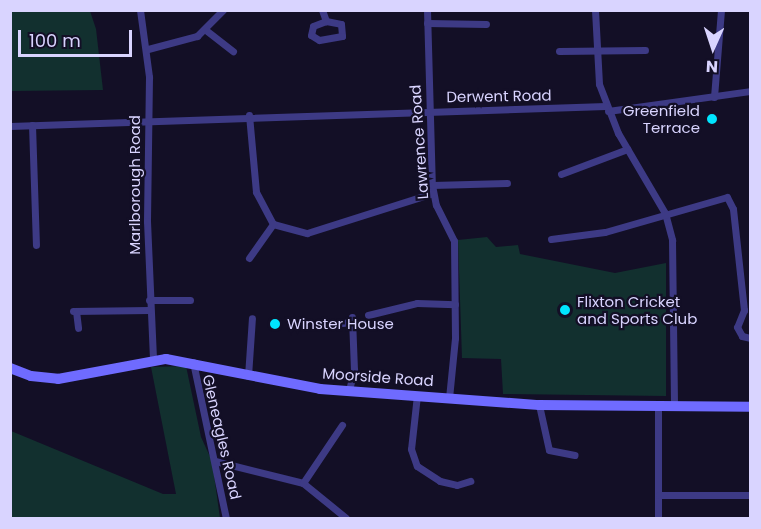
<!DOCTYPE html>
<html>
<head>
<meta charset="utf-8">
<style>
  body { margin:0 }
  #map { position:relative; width:761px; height:529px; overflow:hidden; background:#130f26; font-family:Poppins,sans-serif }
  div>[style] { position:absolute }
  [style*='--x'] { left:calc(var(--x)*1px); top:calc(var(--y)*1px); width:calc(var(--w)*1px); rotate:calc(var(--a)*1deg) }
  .green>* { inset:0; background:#12302f }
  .street>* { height:7px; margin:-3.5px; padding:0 3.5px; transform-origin:3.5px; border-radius:3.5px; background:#3d3a85 }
  .secondary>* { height:10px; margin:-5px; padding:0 5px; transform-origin:5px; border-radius:5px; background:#6f6bff }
  .dots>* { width:16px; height:16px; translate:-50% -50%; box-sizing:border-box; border:3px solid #130f26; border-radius:50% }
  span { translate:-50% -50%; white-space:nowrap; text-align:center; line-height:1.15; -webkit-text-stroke:4.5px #130f26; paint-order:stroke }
  .street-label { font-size:15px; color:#d9d4ff }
  .poi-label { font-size:15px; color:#d9d4ff }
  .right { translate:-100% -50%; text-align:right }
  .left { translate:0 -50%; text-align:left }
  .frame { position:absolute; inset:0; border:12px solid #d9d4ff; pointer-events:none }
  .north { position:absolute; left:683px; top:18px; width:60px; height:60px; -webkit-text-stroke:4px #130f26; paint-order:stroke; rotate:183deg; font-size:16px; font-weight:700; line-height:24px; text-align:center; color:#d9d4ff }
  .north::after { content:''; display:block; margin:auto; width:21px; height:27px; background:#d9d4ff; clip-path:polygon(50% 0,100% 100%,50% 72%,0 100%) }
  .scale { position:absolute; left:18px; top:30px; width:114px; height:27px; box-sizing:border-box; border:3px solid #d9d4ff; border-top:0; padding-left:8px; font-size:18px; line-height:21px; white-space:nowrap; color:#d9d4ff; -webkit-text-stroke:4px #130f26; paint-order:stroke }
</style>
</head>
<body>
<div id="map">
  <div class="green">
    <i style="clip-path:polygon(10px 11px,90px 11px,96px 29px,103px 90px,11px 91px)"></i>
    <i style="clip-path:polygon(487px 237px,496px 247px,518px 245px,520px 254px,615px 273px,666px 263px,666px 396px,503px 394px,501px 359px,462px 358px,458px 240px)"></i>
    <i style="clip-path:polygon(186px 366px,201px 437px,212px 461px,220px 518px,11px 518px,11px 431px,163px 494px,176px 494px,151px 367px)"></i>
  </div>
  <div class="street">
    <i style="--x:140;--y:10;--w:68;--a:82.3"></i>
    <i style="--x:149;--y:77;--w:144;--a:90.8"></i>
    <i style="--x:147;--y:221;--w:138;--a:87.5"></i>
    <i style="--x:322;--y:10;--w:12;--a:70"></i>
    <i style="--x:427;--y:10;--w:175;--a:88.4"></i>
    <i style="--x:432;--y:185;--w:20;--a:79"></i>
    <i style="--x:436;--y:205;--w:40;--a:63.4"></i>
    <i style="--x:454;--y:241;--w:97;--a:89.4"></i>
    <i style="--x:455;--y:338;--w:60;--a:95.7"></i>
    <i style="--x:595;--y:10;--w:74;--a:86.9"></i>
    <i style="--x:599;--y:84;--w:53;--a:68.8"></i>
    <i style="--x:618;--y:133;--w:93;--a:59.6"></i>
    <i style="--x:665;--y:213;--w:28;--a:75"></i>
    <i style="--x:672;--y:240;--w:167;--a:89.3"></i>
    <i style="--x:326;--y:21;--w:15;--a:11"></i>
    <i style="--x:341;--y:24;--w:12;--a:85"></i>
    <i style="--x:342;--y:36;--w:23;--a:170"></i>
    <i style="--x:319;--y:40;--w:9;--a:-148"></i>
    <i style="--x:311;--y:35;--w:9;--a:-77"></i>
    <i style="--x:313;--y:26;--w:14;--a:-21"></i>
    <i style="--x:427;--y:23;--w:59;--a:1"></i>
    <i style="--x:207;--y:31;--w:33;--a:38"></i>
    <i style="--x:148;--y:49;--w:51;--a:-14.9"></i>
    <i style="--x:197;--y:36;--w:37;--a:-45"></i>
    <i style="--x:559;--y:51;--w:86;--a:-0.7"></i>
    <i style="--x:714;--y:97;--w:87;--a:-85.4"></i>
    <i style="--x:608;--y:111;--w:143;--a:-8"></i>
    <i style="--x:249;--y:115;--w:77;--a:84.8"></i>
    <i style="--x:256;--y:192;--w:36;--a:62"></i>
    <i style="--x:273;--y:224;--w:35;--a:15"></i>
    <i style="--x:307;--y:233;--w:132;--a:-17.6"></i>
    <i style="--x:32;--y:125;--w:120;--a:88.1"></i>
    <i style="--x:10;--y:126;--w:596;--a:-1.92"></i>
    <i style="--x:561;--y:174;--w:71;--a:-20.7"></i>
    <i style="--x:432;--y:185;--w:75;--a:-1.5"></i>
    <i style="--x:551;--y:239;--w:54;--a:-7.4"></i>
    <i style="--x:605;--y:232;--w:127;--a:-16"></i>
    <i style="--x:727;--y:197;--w:13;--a:63"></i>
    <i style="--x:733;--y:209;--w:102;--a:83.8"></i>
    <i style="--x:744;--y:310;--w:18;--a:112"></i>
    <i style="--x:737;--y:327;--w:10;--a:61"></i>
    <i style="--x:742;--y:336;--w:8;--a:14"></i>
    <i style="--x:249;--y:258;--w:42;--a:-54.8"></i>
    <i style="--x:149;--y:300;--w:41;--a:0"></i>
    <i style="--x:73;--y:311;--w:76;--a:-0.8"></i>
    <i style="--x:76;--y:311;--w:17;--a:83"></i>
    <i style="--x:368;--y:315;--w:50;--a:-13.8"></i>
    <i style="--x:417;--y:303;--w:38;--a:2"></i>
    <i style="--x:342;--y:323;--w:10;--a:-6"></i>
    <i style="--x:193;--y:362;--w:159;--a:78.1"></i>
    <i style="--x:248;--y:376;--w:58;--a:-86.1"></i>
    <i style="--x:349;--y:390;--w:21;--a:-76"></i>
    <i style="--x:354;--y:370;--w:53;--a:-92.2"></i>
    <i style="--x:417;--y:395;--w:54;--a:96.3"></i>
    <i style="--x:411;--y:449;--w:18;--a:71"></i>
    <i style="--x:417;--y:466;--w:27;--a:33"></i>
    <i style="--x:440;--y:481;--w:17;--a:13"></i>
    <i style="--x:457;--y:485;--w:14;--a:-17"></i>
    <i style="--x:539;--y:405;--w:46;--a:77.5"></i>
    <i style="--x:549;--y:450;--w:26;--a:11"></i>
    <i style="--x:658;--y:407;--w:111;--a:90"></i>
    <i style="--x:215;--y:461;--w:91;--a:14"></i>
    <i style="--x:303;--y:483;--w:55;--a:39.1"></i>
    <i style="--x:303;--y:483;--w:70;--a:-56.1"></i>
    <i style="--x:659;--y:495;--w:91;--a:0"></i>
  </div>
  <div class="secondary">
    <i style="--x:10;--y:368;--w:22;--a:21"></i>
    <i style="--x:31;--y:376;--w:27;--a:6"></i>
    <i style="--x:58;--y:379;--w:110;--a:-10.5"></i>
    <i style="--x:166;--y:359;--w:157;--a:11"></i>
    <i style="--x:320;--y:389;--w:220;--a:4.2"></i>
    <i style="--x:539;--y:405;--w:211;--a:0.5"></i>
  </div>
  <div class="dots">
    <i style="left:712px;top:119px;background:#00e5ff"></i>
    <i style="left:565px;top:310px;background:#00e5ff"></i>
    <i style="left:275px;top:324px;background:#00e5ff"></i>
  </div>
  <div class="street-label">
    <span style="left:499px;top:96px;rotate:-1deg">Derwent Road</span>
    <span style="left:419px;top:142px;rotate:-94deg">Lawrence Road</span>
    <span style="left:135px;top:185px;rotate:-90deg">Marlborough Road</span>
    <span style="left:378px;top:377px;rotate:4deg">Moorside Road</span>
    <span style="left:222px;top:437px;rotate:77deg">Gleneagles Road</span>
  </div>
  <div class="poi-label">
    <span class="right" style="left:700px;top:119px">Greenfield<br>Terrace</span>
    <span class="left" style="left:577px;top:310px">Flixton Cricket<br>and Sports Club</span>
    <span class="left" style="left:287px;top:324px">Winster House</span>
  </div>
  <div class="frame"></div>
  <div class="north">N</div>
  <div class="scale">100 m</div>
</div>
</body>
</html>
